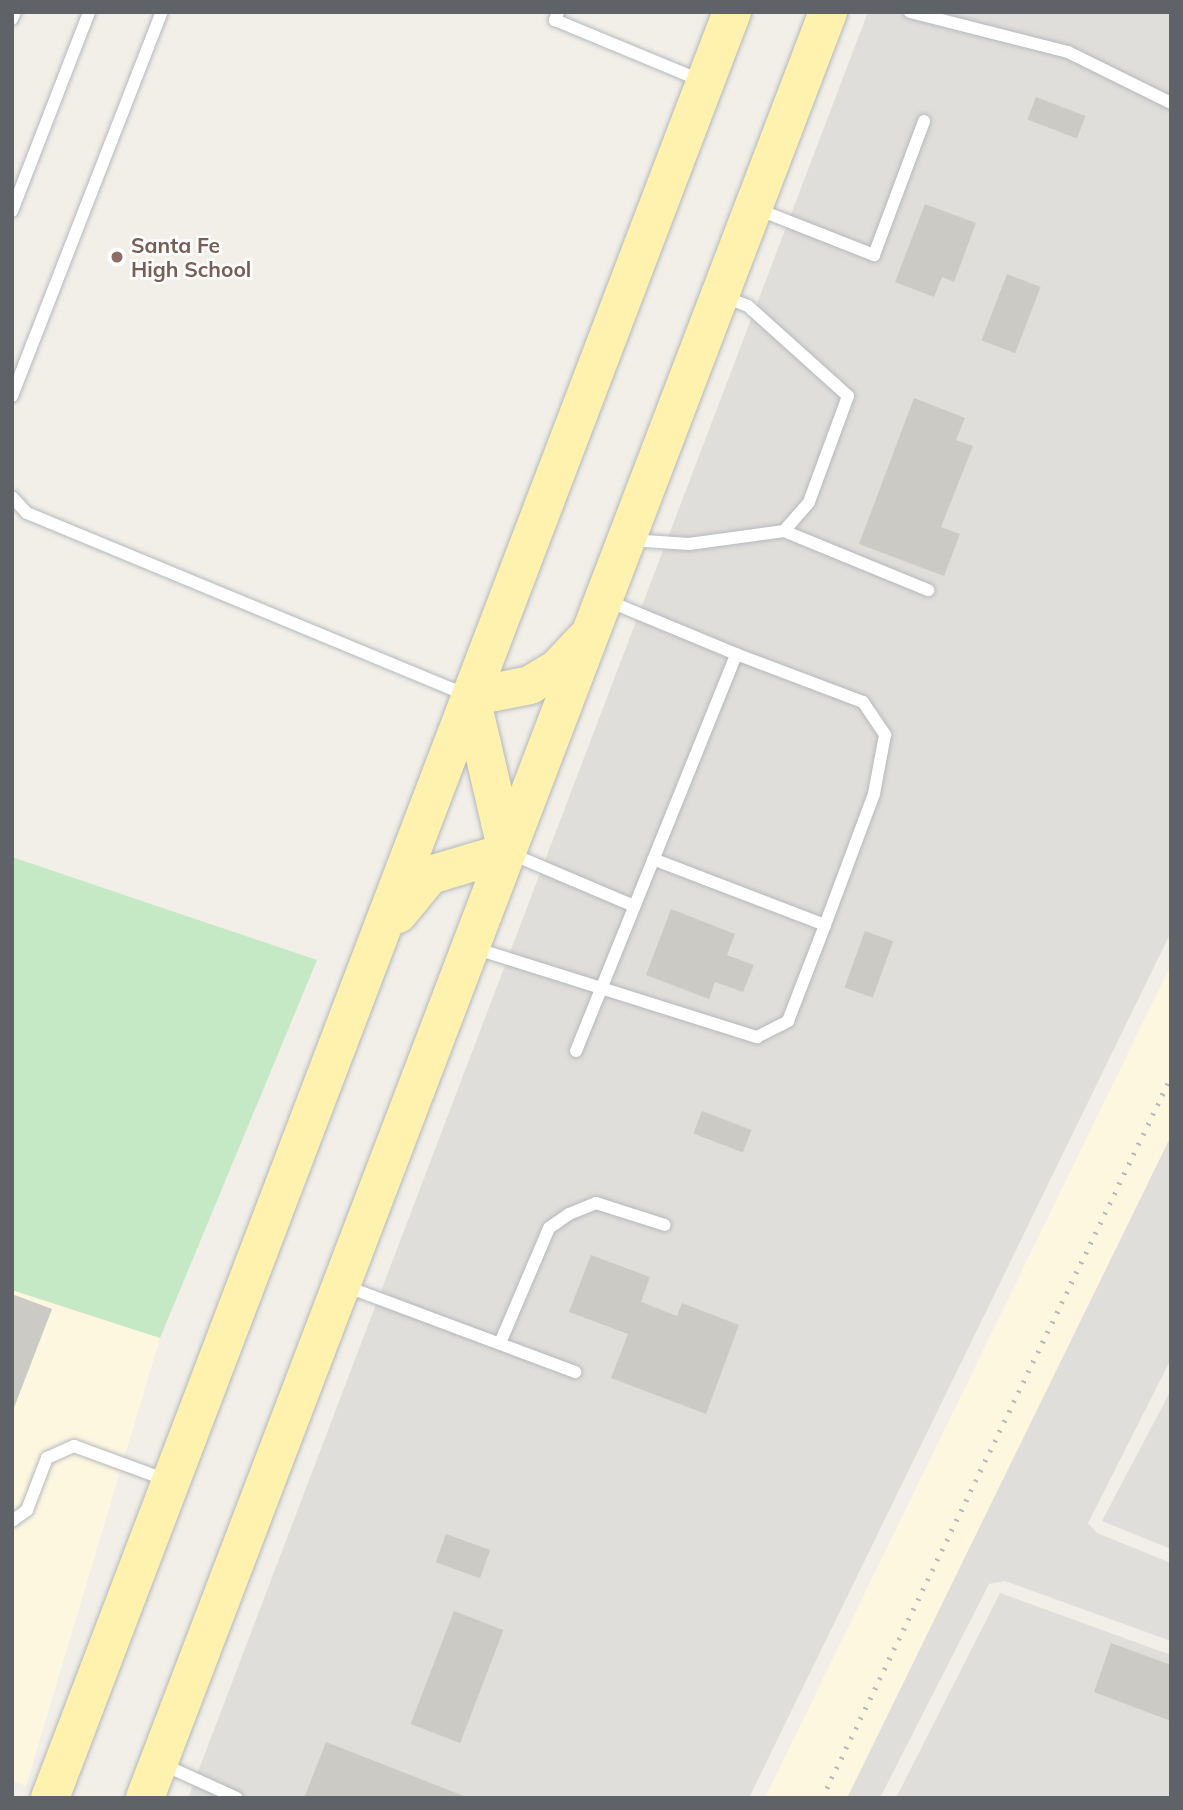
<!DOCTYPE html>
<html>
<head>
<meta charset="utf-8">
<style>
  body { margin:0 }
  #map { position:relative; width:1183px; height:1810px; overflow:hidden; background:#f1efe8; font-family:Mulish,sans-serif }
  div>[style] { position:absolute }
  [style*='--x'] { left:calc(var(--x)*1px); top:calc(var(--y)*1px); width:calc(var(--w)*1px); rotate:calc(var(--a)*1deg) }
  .commercial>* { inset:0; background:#fef7e0 }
  .industrial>* { inset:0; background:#e0deda }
  .green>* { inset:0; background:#c5e8c5 }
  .building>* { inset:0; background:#cccac5; transform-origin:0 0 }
  .roads { filter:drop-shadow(0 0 2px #b5b8bc) drop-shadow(0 0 2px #b5b8bc) }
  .lane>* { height:12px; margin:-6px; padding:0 6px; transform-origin:6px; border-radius:6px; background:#fff }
  .primary>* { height:38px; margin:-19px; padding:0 19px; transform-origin:19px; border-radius:19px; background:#fff2af }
  .rail>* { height:5px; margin-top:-2.5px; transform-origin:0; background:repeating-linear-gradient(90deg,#b6b7b8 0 2px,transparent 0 11px) }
  .dots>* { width:19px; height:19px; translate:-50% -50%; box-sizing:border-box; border:4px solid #fff; border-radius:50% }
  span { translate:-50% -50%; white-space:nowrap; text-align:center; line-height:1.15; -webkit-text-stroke:5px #fff; paint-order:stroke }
  .education-label { font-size:21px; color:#785e54; font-weight:700 }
  .left { translate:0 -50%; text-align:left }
  .frame { position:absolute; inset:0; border:14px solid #5f6368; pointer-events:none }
</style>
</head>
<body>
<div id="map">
  <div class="commercial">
    <i style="clip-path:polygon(1171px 965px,1171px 1136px,960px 1577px,847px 1798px,765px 1798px)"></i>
    <i style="clip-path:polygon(12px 1290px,160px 1338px,26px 1786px,12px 1780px)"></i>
  </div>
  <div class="industrial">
    <i style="clip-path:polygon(868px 12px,1171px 12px,1171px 932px,749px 1798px,188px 1798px)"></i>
    <i style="clip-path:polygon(1171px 1136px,1171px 1359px,1088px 1523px,1097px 1533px,1171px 1563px,1171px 1641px,1005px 1581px,989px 1584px,880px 1798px,847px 1798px)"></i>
    <i style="clip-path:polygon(1171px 1390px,1171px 1549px,1102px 1521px)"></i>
    <i style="clip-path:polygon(1000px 1593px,1171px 1655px,1171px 1798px,896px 1798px)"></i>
  </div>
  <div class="green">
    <i style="clip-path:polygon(12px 857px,317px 960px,160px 1338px,12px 1290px)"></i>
  </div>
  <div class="building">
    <i style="left:1036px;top:97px;width:53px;height:24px;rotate:21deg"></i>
    <i style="clip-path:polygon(925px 204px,976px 223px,954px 282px,942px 277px,934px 297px,895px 282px)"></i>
    <i style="left:1007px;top:274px;width:36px;height:71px;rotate:21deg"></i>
    <i style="clip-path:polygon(914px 398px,965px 418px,956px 440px,973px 446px,941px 527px,960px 534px,944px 576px,859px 544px)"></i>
    <i style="clip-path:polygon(671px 909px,735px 934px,727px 955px,754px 965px,743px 992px,715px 982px,709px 999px,646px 975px)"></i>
    <i style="left:865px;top:931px;width:30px;height:60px;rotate:20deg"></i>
    <i style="left:702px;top:1111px;width:53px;height:24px;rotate:21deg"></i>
    <i style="clip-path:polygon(591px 1255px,650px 1277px,641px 1302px,677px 1316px,682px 1303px,739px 1325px,706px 1414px,611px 1378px,628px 1334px,569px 1312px)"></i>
    <i style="clip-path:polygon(12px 1294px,52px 1309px,12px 1413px)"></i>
    <i style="left:446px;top:1534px;width:47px;height:30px;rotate:20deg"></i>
    <i style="left:454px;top:1611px;width:53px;height:121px;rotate:21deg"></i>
    <i style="clip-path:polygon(1111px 1643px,1171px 1665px,1171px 1721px,1094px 1692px)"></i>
    <i style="clip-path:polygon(326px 1742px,469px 1798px,304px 1798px)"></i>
  </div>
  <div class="roads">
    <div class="lane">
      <i style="--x:558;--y:12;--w:9;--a:111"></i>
      <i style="--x:555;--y:20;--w:159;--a:22.5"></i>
      <i style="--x:910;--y:12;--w:163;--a:14.2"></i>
      <i style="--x:1068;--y:52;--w:115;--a:26.3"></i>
      <i style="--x:12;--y:19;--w:8;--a:-67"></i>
      <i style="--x:757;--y:209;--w:126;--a:21.5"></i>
      <i style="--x:874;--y:255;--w:143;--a:-69.5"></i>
      <i style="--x:12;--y:211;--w:213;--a:-68.8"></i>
      <i style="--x:12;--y:396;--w:412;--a:-68.7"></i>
      <i style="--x:12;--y:497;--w:22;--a:47"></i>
      <i style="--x:27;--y:513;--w:476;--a:22.5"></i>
      <i style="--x:784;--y:531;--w:156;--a:22.3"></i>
      <i style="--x:630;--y:540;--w:59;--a:3.9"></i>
      <i style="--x:689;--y:544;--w:96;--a:-7.8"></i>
      <i style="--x:784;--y:531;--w:38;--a:-49"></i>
      <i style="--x:809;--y:502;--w:113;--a:-69.8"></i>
      <i style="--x:848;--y:396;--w:135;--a:-138"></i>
      <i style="--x:748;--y:306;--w:28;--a:-159"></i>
      <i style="--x:736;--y:654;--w:136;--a:20.7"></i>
      <i style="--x:863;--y:702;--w:40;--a:56"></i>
      <i style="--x:885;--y:735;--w:60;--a:100.6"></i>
      <i style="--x:874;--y:794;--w:140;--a:110.5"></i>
      <i style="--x:512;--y:854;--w:133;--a:23.1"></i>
      <i style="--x:474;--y:948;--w:297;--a:17.5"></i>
      <i style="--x:757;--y:1037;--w:35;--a:-27"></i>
      <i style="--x:788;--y:1021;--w:103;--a:-68.9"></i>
      <i style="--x:825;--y:925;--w:184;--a:-159"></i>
      <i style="--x:576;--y:1051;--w:428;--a:-68"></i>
      <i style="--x:736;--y:654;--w:139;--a:-157.5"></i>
      <i style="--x:345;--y:1286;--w:246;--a:20.5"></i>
      <i style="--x:500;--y:1343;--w:125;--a:-66.9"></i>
      <i style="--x:549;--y:1228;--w:24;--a:-35"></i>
      <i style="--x:569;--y:1214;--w:29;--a:-22"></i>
      <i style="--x:596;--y:1203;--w:72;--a:17.7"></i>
      <i style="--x:12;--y:1521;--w:19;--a:-36"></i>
      <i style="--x:27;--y:1510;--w:56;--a:-69"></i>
      <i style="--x:47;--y:1458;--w:30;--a:-24"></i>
      <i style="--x:74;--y:1446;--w:99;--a:20.1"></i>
      <i style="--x:162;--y:1764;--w:82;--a:24.4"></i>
    </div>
    <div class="primary">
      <i style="--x:471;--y:697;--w:159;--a:76.9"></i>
      <i style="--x:471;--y:697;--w:60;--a:-11.5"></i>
      <i style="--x:530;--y:685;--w:33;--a:-31"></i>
      <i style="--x:558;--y:668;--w:38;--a:-47"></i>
      <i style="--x:398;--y:914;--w:50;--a:-50.6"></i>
      <i style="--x:430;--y:875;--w:80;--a:-16.6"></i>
      <i style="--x:50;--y:1798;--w:1912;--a:-69.1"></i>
      <i style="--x:145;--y:1798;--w:1912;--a:-69.07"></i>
    </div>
  </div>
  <div class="rail">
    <i style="--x:822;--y:1798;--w:801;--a:-64.17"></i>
  </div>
  <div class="dots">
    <i style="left:117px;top:257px;background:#8d6e63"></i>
  </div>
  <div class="education-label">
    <span class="left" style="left:131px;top:257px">Santa Fe<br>High School</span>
  </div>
  <div class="frame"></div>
</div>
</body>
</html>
